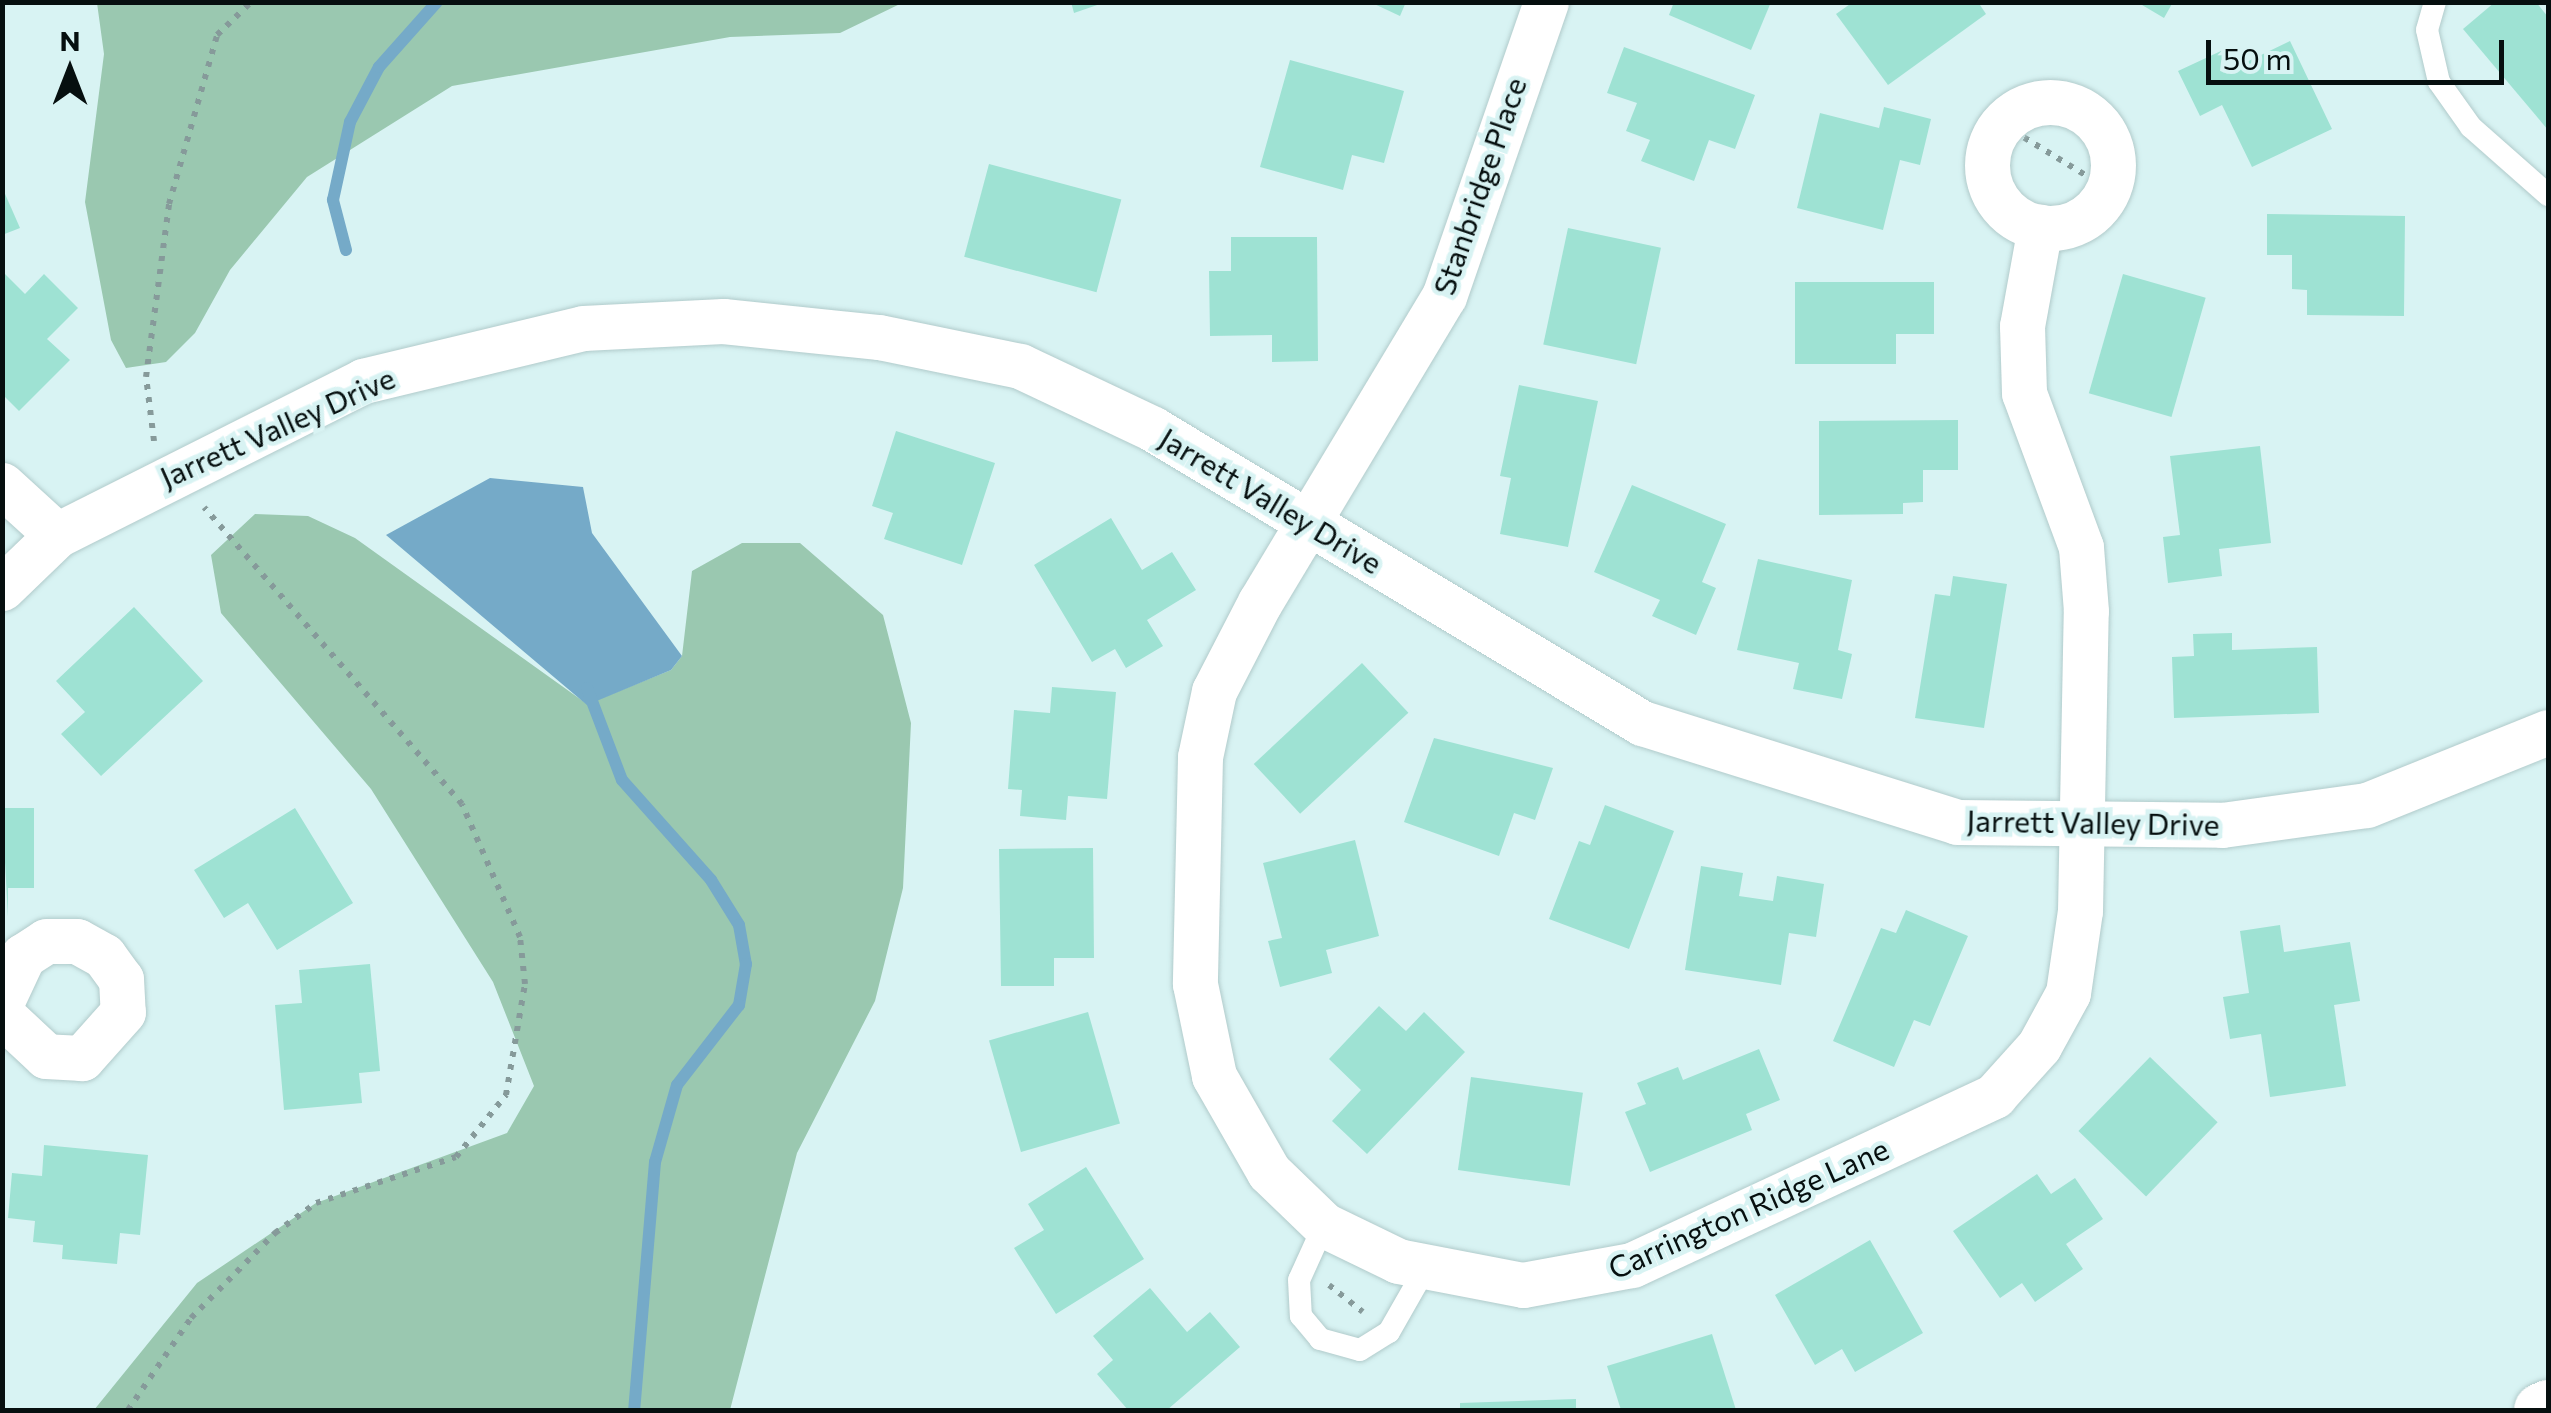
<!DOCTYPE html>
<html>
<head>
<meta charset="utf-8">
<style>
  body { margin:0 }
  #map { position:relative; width:2551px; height:1413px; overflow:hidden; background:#d8f3f3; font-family:Commissioner,sans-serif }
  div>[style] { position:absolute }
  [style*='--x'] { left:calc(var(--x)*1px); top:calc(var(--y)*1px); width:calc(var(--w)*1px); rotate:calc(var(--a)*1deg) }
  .green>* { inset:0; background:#9ac8b0 }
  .water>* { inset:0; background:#75aac8 }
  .stream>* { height:12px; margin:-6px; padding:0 6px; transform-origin:6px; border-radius:6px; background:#75aac8 }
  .building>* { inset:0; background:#9ee2d3; transform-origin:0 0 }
  .path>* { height:6px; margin-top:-3px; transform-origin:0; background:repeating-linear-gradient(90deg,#869a9a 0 5px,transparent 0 13px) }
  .roads { filter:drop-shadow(0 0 2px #b1cbcb) drop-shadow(0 0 2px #b1cbcb) }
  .lane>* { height:22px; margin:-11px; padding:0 11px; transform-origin:11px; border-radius:11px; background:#fff }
  .street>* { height:45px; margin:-22.5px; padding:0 22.5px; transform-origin:22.5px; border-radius:22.5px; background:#fff }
  .street>.ring { margin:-22.5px; padding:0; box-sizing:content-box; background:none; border:45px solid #fff; border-radius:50% }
  .highway>* { height:55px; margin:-27.5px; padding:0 27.5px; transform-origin:27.5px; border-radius:27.5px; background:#fff }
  span { translate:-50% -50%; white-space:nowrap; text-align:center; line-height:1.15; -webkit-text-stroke:9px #d8f3f3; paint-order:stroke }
  .street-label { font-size:30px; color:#060f0f }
  .frame { position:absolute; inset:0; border:5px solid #060f0f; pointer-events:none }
  .north { position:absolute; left:20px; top:20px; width:100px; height:100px; -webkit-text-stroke:8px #d8f3f3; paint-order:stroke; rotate:0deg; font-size:28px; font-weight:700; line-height:40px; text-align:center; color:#060f0f }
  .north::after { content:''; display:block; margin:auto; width:35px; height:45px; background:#060f0f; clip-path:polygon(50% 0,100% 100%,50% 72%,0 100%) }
  .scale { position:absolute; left:2206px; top:40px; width:298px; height:45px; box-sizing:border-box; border:5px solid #060f0f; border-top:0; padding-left:12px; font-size:30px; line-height:35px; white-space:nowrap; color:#060f0f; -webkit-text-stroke:8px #d8f3f3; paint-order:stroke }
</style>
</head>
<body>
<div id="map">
  <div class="green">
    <i style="clip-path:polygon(97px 3px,97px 2px,902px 3px,840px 33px,730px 37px,452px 86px,307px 177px,230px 270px,195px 333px,166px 362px,126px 368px,111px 340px,85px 202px,104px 54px)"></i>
    <i style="clip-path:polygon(255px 514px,308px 516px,355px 538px,587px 704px,671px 670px,682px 656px,692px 571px,742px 543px,800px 543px,883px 615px,911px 723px,903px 888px,875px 1001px,797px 1153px,730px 1410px,94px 1410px,197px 1283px,316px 1203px,507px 1133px,534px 1086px,493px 982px,371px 789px,221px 613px,211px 555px)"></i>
  </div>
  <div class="water">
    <i style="clip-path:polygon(490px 478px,583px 487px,592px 533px,682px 656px,671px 670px,587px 705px,386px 535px)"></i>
  </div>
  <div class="stream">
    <i style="--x:346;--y:250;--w:52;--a:-104.6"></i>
    <i style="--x:333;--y:200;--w:80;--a:-77.7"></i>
    <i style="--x:350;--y:122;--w:62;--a:-62.2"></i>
    <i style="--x:379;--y:67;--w:87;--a:-48.3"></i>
    <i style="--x:587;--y:688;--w:98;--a:69.2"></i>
    <i style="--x:622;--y:780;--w:134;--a:48.3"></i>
    <i style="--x:711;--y:880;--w:53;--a:58.1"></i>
    <i style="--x:739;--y:925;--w:40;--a:80"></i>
    <i style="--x:746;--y:964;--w:42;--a:99.7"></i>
    <i style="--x:739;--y:1005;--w:101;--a:127.8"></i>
    <i style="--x:677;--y:1085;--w:80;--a:105.9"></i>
    <i style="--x:655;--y:1162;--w:249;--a:94.8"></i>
  </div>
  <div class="building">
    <i style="clip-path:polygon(1071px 2px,1103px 2px,1103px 3px,1074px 13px)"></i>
    <i style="clip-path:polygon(1370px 2px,1406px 2px,1400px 16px)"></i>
    <i style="clip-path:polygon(1674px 2px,1771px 2px,1751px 50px,1669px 15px)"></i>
    <i style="clip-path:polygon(1853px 2px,1978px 2px,1986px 14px,1888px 85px,1836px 14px)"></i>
    <i style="clip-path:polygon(2137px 2px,2173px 2px,2164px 18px)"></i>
    <i style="clip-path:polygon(2495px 2px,2536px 2px,2548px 17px,2548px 130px,2463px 29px)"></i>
    <i style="clip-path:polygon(2290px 41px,2332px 129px,2252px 167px,2222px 105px,2200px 116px,2178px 71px,2221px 51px,2230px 70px)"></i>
    <i style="clip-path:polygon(1624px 47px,1755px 95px,1735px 149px,1709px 140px,1694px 181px,1641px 161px,1650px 140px,1626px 131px,1637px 103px,1607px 93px)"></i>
    <i style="clip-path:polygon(1290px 60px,1404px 91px,1384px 163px,1352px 155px,1343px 190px,1260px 167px)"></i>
    <i style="clip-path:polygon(1884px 107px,1931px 119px,1920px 165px,1900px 160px,1883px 230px,1797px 208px,1820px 113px,1879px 128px)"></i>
    <i style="left:989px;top:164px;width:137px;height:96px;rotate:15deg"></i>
    <i style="clip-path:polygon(2px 187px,20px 228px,2px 235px)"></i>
    <i style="clip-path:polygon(2267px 214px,2405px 216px,2404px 316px,2307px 315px,2307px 290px,2292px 289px,2292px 255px,2267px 255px)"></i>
    <i style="left:1568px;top:228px;width:95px;height:119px;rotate:12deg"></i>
    <i style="clip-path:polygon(1231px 237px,1317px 237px,1318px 361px,1272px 362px,1272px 335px,1210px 336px,1209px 271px,1231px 271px)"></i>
    <i style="clip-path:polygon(5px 274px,25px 294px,44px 274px,78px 308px,47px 339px,70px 360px,19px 411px,2px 394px)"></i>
    <i style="left:2123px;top:274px;width:86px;height:124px;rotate:16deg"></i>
    <i style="clip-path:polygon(1795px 282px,1934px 282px,1934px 334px,1896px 334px,1896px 364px,1795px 364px)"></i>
    <i style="clip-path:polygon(1519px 385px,1598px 401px,1568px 547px,1500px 534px,1511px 478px,1500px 476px)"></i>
    <i style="clip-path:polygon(1958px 420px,1958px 470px,1923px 470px,1923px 502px,1903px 503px,1903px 514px,1819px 515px,1819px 421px)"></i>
    <i style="clip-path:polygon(896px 431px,995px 463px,962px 565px,884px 539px,893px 513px,872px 506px)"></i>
    <i style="clip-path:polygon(2260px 446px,2271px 543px,2219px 549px,2222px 576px,2168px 583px,2163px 537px,2180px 535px,2170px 456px)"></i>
    <i style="clip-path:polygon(1632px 485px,1726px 524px,1702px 582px,1716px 588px,1696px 635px,1652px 616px,1660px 600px,1594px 572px)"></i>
    <i style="clip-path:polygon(1111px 518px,1142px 570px,1172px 552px,1196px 590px,1147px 620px,1163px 646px,1126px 668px,1115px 649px,1092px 662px,1034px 565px)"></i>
    <i style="clip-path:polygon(1758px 559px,1852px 580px,1838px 650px,1852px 654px,1842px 699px,1793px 689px,1799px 663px,1737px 650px)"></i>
    <i style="clip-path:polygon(1953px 576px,2007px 584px,1984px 728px,1915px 718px,1935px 594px,1950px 596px)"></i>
    <i style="clip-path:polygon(134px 607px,203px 681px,101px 776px,61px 734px,85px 712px,56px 681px)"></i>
    <i style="clip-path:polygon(2232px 633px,2232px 650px,2317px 647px,2319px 713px,2174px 718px,2172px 657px,2194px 656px,2193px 634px)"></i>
    <i style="left:1362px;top:663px;width:68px;height:148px;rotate:47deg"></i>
    <i style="clip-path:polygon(1052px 687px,1116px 692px,1107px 799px,1068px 796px,1066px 820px,1020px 816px,1022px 790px,1008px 789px,1014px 710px,1050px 713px)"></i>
    <i style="clip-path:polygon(1434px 738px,1553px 768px,1535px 820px,1514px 813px,1499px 856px,1404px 822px)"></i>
    <i style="clip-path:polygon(1605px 805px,1674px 831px,1629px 949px,1549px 919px,1579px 841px,1590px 845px)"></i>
    <i style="clip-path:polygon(2px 808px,34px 808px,34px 888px,8px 888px,8px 917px)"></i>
    <i style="clip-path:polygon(295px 808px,353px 903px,277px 950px,248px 903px,224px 918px,194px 870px)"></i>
    <i style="clip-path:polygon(1355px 840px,1379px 936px,1326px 950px,1332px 973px,1280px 987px,1268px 941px,1282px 938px,1263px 863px)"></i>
    <i style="clip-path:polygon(1093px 848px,1094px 958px,1054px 958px,1054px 986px,1001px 986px,999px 849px)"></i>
    <i style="clip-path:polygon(1701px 866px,1743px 873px,1739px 896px,1773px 901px,1777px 876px,1824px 884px,1816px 937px,1789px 933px,1781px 985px,1685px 970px)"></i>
    <i style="clip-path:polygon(1906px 910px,1968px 936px,1930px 1026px,1914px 1020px,1894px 1067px,1833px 1041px,1881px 928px,1896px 933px)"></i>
    <i style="clip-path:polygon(2280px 925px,2284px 952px,2350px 942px,2360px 1001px,2334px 1005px,2346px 1086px,2270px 1097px,2261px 1034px,2230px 1039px,2223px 997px,2249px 993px,2240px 931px)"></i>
    <i style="clip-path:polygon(370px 964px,380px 1071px,359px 1073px,362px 1103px,284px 1110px,275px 1005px,302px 1003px,299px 970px)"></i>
    <i style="clip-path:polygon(1379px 1006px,1406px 1031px,1424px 1012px,1465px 1052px,1367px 1154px,1332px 1121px,1361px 1090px,1329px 1059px)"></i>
    <i style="left:1088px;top:1012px;width:116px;height:103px;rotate:74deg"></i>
    <i style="clip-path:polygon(1759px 1049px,1780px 1100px,1746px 1114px,1752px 1130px,1650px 1172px,1625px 1112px,1646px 1104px,1637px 1083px,1678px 1067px,1683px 1080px)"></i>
    <i style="left:2150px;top:1057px;width:94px;height:103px;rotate:44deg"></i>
    <i style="left:1471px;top:1077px;width:113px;height:94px;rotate:8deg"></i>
    <i style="clip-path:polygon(44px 1145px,148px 1155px,140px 1235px,120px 1233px,117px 1264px,62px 1259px,63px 1245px,33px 1242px,35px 1221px,8px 1218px,12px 1173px,42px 1176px)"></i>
    <i style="clip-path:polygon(1086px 1167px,1144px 1259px,1056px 1314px,1014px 1248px,1044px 1230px,1028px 1204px)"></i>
    <i style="clip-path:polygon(2037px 1174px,2051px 1194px,2075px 1178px,2103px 1219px,2066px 1244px,2083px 1269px,2035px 1302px,2022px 1283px,2000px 1298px,1953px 1231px)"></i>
    <i style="clip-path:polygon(1870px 1240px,1923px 1333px,1855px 1372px,1842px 1349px,1815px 1365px,1775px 1295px)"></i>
    <i style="clip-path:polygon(1150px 1288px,1187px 1332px,1210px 1312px,1240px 1347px,1167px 1410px,1128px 1410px,1097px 1374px,1113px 1360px,1093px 1336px)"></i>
    <i style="clip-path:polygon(1712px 1334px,1736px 1410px,1621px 1410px,1607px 1366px)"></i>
    <i style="clip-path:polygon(1576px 1399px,1576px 1410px,1460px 1410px,1460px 1403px)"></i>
  </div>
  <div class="path">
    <i style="--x:2002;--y:124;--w:124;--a:31.5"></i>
    <i style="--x:154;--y:441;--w:64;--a:-97.1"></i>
    <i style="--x:146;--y:377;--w:175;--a:-82.4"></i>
    <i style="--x:169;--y:204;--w:176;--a:-74.1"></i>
    <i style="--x:217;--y:35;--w:47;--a:-44.1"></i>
    <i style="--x:1329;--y:1285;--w:43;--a:38.5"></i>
    <i style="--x:128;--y:1410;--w:112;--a:-55.6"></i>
    <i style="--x:191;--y:1318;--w:120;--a:-45.3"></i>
    <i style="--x:275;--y:1233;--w:51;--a:-36.2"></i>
    <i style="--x:316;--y:1203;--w:147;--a:-18.2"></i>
    <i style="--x:456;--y:1157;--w:80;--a:-51.1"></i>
    <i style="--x:506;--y:1095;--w:113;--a:-80.3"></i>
    <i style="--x:525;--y:984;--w:47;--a:-96.1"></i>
    <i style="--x:520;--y:937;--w:145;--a:-113.6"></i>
    <i style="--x:462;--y:804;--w:393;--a:-131"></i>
  </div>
  <div class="roads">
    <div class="lane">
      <i style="--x:2435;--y:2;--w:29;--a:106"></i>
      <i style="--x:2427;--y:30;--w:53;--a:77"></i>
      <i style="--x:2439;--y:82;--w:55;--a:54.6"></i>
      <i style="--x:2471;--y:127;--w:103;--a:41.4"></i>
      <i style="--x:1324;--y:1225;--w:60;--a:114.4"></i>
      <i style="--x:1299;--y:1280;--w:36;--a:87"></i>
      <i style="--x:1301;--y:1316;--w:30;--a:50"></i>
      <i style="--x:1320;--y:1339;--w:41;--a:15.4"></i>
      <i style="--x:1360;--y:1350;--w:34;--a:-32"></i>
      <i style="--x:1389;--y:1332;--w:73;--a:-60.3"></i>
    </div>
    <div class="street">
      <i style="--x:1546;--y:2;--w:311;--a:109.1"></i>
      <i style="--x:1444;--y:296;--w:357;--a:121"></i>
      <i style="--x:1260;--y:602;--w:100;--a:117.3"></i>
      <i style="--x:1214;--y:691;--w:67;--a:102"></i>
      <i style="--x:1200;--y:757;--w:227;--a:91.3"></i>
      <i style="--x:1195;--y:984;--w:94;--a:78.3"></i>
      <i style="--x:1214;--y:1076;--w:111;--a:60.2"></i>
      <i style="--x:1269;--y:1172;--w:76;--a:43.9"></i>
      <i style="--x:1324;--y:1225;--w:82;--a:25.9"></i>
      <i style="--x:1398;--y:1261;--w:127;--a:10.9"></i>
      <i style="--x:1523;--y:1285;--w:111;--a:-10.4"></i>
      <i style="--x:1632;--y:1265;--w:400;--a:-25"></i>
      <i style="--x:1994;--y:1096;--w:67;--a:-48"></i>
      <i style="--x:2039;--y:1046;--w:60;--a:-61.3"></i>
      <i style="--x:2068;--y:993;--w:83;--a:-81.7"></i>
      <i style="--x:2080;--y:911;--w:300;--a:-88.9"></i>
      <i style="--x:2086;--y:611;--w:64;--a:-94.5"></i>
      <i style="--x:2081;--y:547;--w:164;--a:-110.3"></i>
      <i style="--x:2024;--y:393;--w:67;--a:-91.7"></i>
      <i style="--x:2022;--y:326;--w:101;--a:-79.7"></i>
      <i class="ring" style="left:1987px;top:102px;width:81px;height:81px"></i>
      <i style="--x:2;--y:485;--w:74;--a:42.3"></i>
      <i style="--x:2;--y:588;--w:76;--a:-43.9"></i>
      <i style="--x:57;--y:535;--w:343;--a:-26.7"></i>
      <i style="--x:363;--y:381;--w:226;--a:-13.5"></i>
      <i style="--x:583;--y:328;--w:140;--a:-2.9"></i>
      <i style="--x:723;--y:321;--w:157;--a:5.9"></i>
      <i style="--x:879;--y:337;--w:144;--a:11.6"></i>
      <i style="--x:1020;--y:366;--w:147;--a:25.3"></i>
      <i style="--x:1153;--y:429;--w:571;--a:31.02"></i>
      <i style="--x:1642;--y:723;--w:330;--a:17.4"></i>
      <i style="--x:1957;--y:822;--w:265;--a:0.6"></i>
      <i style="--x:2222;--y:825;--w:146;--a:-7.9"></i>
      <i style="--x:2367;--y:805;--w:195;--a:-22"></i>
      <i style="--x:2;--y:1001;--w:50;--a:-65"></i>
      <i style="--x:23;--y:956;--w:27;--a:-33"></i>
      <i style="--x:46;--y:941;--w:31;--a:0"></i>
      <i style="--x:77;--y:941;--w:31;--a:29"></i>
      <i style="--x:104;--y:956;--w:29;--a:54"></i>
      <i style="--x:121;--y:979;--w:33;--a:87"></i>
      <i style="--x:123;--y:1012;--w:62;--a:131.7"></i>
      <i style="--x:82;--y:1058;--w:36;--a:-177"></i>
      <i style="--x:46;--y:1056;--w:60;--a:-137"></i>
    </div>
    <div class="highway">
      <i style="--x:2541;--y:1410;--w:8;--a:-23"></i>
    </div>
  </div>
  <div class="street-label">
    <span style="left:1479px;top:186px;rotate:-71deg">Stanbridge Place</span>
    <span style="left:277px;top:427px;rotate:-24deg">Jarrett Valley Drive</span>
    <span style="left:1271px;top:500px;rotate:31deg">Jarrett Valley Drive</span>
    <span style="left:2093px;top:822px;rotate:1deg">Jarrett Valley Drive</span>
    <span style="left:1748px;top:1208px;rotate:-24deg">Carrington Ridge Lane</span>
  </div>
  <div class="frame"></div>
  <div class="north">N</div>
  <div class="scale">50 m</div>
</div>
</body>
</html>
